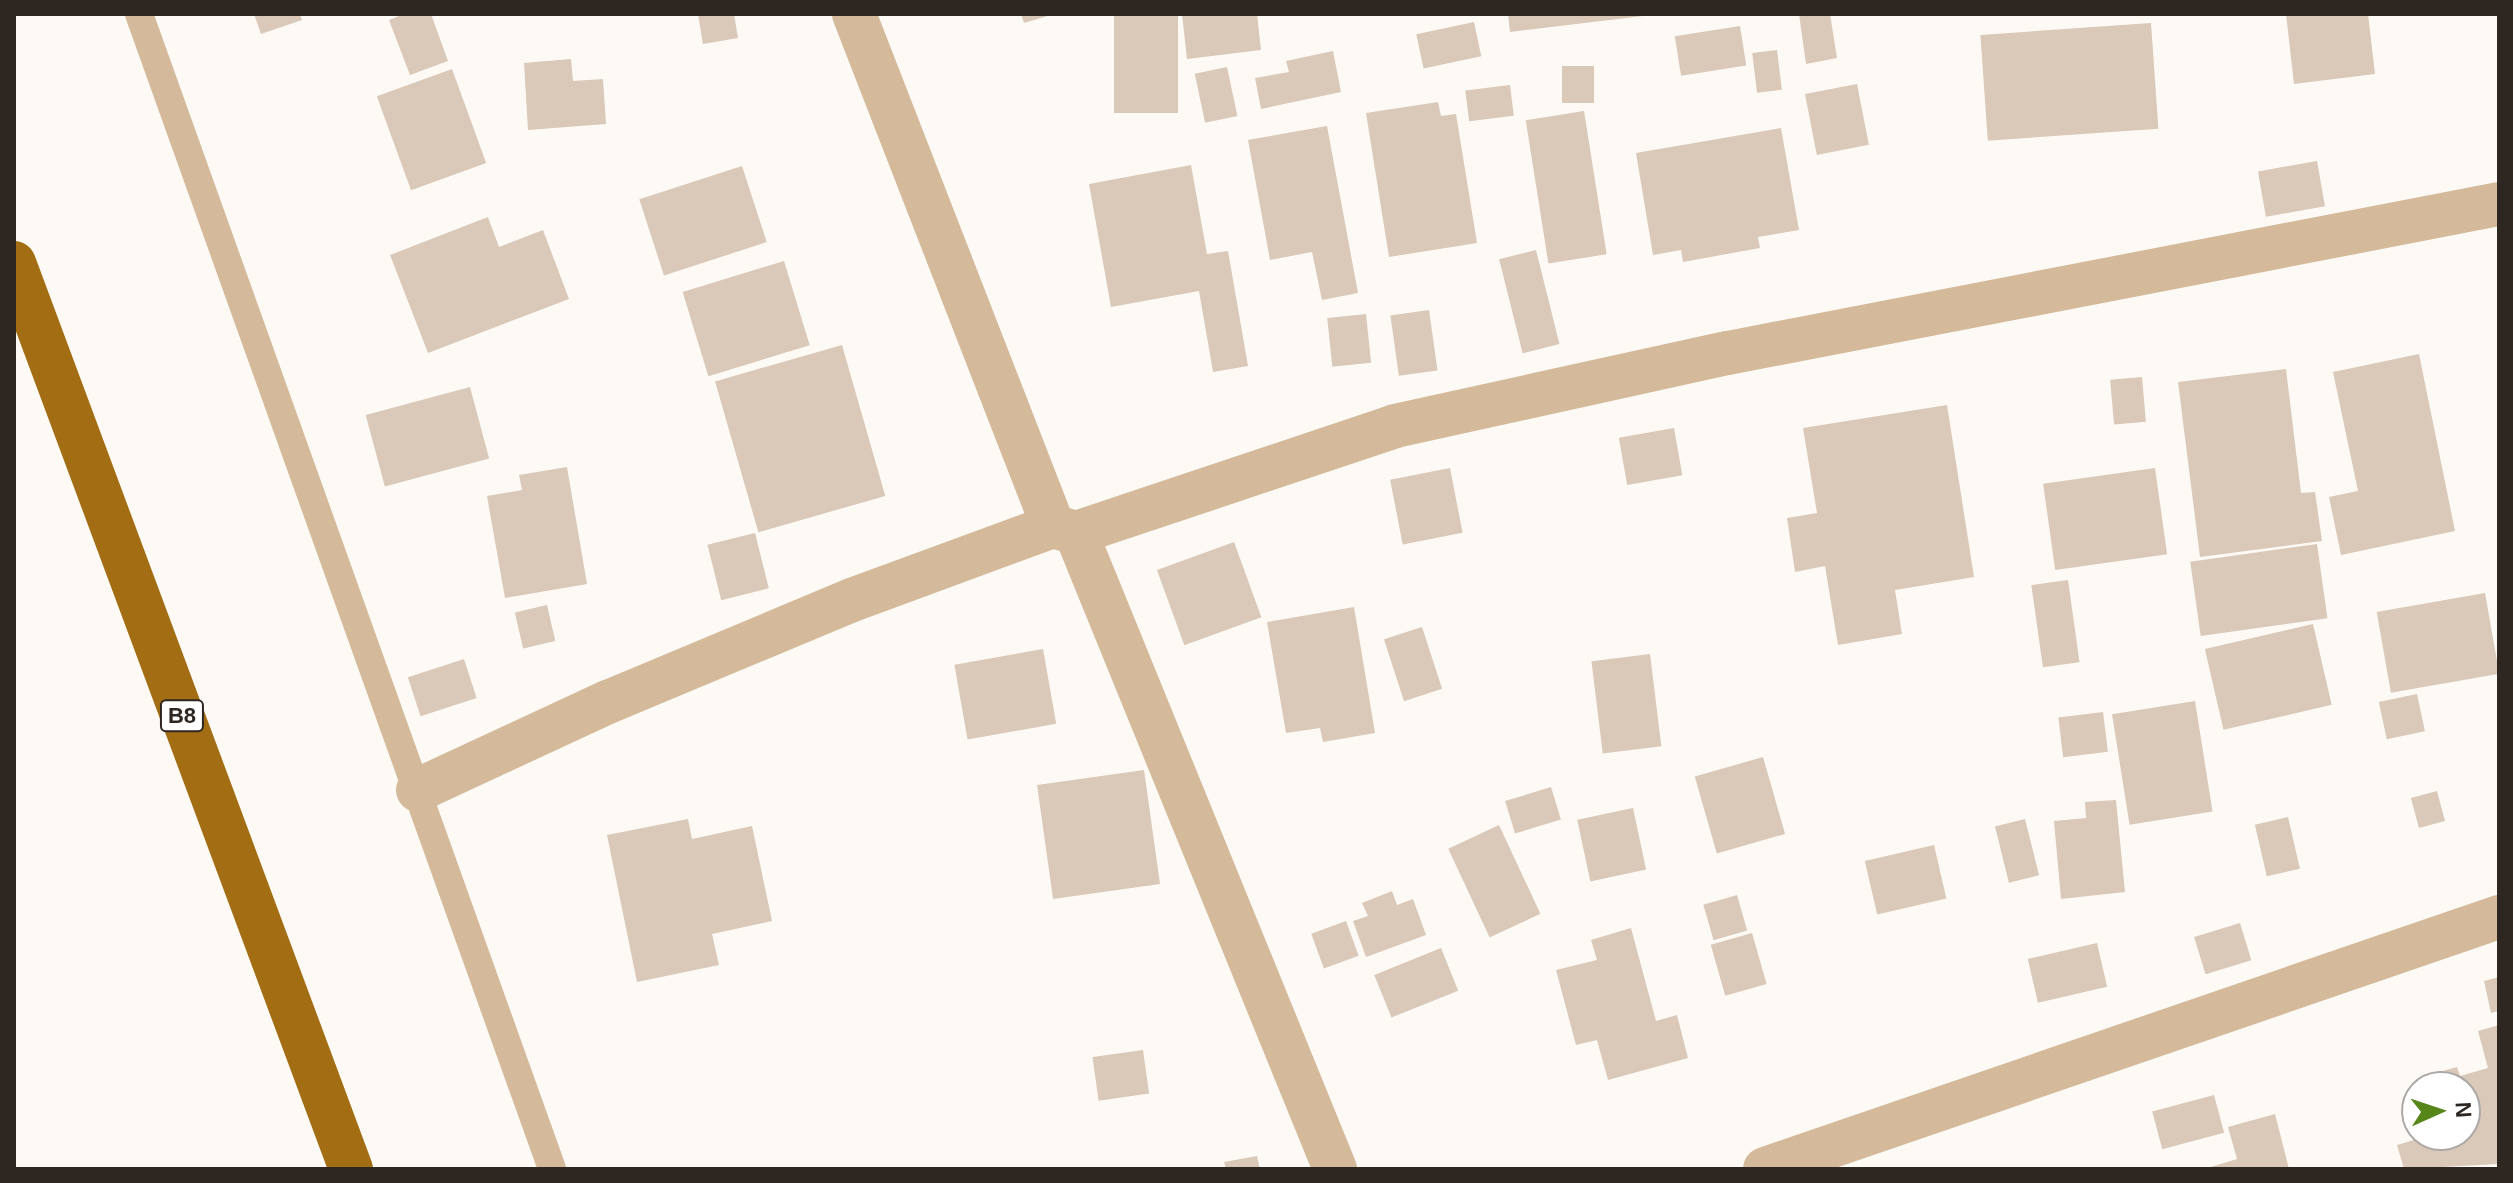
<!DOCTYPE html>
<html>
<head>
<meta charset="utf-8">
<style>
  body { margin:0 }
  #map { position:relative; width:2513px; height:1183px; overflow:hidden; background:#fdfaf6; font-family:Arial,sans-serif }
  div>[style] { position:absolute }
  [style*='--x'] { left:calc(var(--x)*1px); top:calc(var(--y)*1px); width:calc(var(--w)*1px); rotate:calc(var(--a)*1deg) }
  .building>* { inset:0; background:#dac8b8; transform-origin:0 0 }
  .lane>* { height:28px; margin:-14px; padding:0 14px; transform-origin:14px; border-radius:14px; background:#d4ba9a }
  .street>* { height:44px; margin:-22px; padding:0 22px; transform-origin:22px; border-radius:22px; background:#d4ba9a }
  .highway>* { height:44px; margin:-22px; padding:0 22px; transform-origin:22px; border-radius:22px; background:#a36e13 }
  span { translate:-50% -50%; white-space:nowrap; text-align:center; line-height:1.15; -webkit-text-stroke:6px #fff; paint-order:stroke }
  .shield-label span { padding:2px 6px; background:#fff; border:2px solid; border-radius:6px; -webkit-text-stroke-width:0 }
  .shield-label { font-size:22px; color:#2d2621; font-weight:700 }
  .frame { position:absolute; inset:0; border:16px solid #2d2621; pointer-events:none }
  .north { position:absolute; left:2401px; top:1071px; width:80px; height:80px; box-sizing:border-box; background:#fff; border:2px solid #aba8a6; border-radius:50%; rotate:87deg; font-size:22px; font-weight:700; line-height:32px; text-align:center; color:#2d2621 }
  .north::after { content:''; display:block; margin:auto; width:28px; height:36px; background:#568619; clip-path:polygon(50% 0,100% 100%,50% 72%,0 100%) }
</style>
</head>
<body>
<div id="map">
  <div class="building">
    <i style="clip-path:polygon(254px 14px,300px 14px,302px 20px,261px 34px)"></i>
    <i style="clip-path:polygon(404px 14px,431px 14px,448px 61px,410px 75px,389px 20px)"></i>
    <i style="clip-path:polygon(698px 14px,734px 14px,738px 38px,703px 44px)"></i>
    <i style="clip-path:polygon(1021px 14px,1051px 14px,1051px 15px,1024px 23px)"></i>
    <i style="left:1114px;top:14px;width:64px;height:99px"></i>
    <i style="clip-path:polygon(1182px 14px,1257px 14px,1261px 50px,1187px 59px)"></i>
    <i style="clip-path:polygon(1508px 14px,1643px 14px,1643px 16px,1510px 32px)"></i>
    <i style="clip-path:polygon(1799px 14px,1830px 14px,1837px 58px,1806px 64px)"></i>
    <i style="clip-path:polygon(2286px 14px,2368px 14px,2375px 74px,2294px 84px)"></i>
    <i style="left:1474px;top:22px;width:35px;height:59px;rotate:78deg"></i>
    <i style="left:2151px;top:23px;width:106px;height:171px;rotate:86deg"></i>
    <i style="left:1740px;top:26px;width:40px;height:66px;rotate:81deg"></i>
    <i style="left:1777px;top:50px;width:40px;height:25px;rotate:83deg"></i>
    <i style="clip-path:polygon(1333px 51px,1341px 92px,1261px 109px,1255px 78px,1289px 72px,1286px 61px)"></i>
    <i style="clip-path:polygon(571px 59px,573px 81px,603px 79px,606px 124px,528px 130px,524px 63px)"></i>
    <i style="left:1594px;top:66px;width:37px;height:32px;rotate:90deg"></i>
    <i style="left:1227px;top:67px;width:50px;height:33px;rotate:78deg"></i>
    <i style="left:452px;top:69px;width:100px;height:80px;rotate:70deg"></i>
    <i style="left:1857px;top:84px;width:62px;height:53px;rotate:79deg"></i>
    <i style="left:1510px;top:85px;width:31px;height:45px;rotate:83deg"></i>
    <i style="clip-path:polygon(1438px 102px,1441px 116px,1456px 114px,1477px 243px,1389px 257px,1366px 113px)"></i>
    <i style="left:1584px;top:111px;width:145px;height:59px;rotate:81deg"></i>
    <i style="clip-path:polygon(1327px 126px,1358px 293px,1322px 300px,1312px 252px,1270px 260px,1248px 140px)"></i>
    <i style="clip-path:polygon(1781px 128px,1799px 230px,1758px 237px,1760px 248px,1683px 262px,1681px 250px,1653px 255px,1636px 153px)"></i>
    <i style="left:2317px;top:161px;width:46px;height:60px;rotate:80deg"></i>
    <i style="clip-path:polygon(1191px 165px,1207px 254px,1228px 251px,1248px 366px,1213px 372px,1199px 291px,1111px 307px,1089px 184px)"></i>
    <i style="left:742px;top:166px;width:80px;height:108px;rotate:72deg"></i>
    <i style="clip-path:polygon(488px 217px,499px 247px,543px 230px,569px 299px,428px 353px,390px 255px)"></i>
    <i style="left:1536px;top:250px;width:97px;height:38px;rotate:76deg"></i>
    <i style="left:784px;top:261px;width:88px;height:106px;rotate:73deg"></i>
    <i style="left:1429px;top:310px;width:61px;height:39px;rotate:82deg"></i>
    <i style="left:1366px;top:314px;width:49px;height:39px;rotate:84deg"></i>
    <i style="left:842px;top:345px;width:157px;height:132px;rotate:74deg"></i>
    <i style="clip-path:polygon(2419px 354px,2455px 531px,2341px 555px,2329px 497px,2358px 491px,2333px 372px)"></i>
    <i style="clip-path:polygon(2286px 369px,2301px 493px,2315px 492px,2322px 541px,2200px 557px,2178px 382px)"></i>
    <i style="left:2142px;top:377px;width:45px;height:32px;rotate:85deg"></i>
    <i style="left:470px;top:387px;width:74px;height:108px;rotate:75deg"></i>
    <i style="clip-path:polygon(1947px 405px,1974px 577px,1895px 590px,1902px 634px,1838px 645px,1825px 566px,1795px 572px,1787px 518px,1817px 513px,1803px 428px)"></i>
    <i style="left:1674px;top:428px;width:48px;height:56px;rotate:80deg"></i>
    <i style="clip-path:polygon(567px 467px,587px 584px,505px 598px,487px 496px,522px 490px,519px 475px)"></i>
    <i style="left:1450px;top:468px;width:66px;height:61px;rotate:79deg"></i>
    <i style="left:2155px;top:468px;width:87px;height:113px;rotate:82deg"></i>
    <i style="left:755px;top:533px;width:57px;height:49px;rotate:76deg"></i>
    <i style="left:1234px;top:542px;width:80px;height:82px;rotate:70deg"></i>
    <i style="left:2317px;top:544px;width:75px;height:128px;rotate:82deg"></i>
    <i style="left:2068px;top:580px;width:83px;height:37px;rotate:82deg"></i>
    <i style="left:2485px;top:593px;width:82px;height:110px;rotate:80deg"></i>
    <i style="left:547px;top:605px;width:37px;height:33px;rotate:77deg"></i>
    <i style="clip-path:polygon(1354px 607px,1375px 733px,1323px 742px,1320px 728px,1286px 733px,1267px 622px)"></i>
    <i style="left:2313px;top:624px;width:83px;height:111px;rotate:77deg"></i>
    <i style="left:1422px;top:627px;width:65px;height:40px;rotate:72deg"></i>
    <i style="left:1043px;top:649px;width:76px;height:90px;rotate:80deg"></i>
    <i style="left:1650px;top:654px;width:93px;height:59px;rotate:83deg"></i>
    <i style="left:464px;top:659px;width:41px;height:59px;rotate:72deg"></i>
    <i style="left:2417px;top:694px;width:38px;height:39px;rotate:78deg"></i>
    <i style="left:2195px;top:701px;width:112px;height:84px;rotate:81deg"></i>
    <i style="left:2103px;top:712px;width:40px;height:45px;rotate:83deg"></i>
    <i style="left:1763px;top:757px;width:80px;height:71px;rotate:74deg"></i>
    <i style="left:1144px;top:770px;width:115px;height:108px;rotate:82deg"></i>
    <i style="left:1551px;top:787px;width:34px;height:48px;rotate:73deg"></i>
    <i style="left:2437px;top:791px;width:31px;height:27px;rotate:75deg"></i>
    <i style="clip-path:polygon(2116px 800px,2125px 892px,2061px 899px,2054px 821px,2086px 818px,2085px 802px)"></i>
    <i style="left:1633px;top:808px;width:63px;height:57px;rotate:78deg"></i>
    <i style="left:2288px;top:817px;width:53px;height:34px;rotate:77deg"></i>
    <i style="clip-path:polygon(688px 819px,692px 839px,752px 826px,772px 921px,712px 934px,719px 965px,637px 982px,607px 835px)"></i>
    <i style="left:2025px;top:819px;width:58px;height:31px;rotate:76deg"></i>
    <i style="left:1499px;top:825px;width:98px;height:56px;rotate:65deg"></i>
    <i style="left:1934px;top:845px;width:55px;height:71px;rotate:77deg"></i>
    <i style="clip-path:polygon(1392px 891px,1397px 905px,1413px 899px,1426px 935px,1366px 957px,1353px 921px,1368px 916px,1362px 903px)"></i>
    <i style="left:1737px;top:895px;width:37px;height:35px;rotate:74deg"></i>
    <i style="left:1346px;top:921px;width:37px;height:37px;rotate:70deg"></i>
    <i style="left:2240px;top:923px;width:39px;height:48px;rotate:73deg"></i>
    <i style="clip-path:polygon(1631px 928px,1656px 1021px,1677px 1015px,1688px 1058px,1608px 1080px,1597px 1040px,1576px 1045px,1556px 970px,1597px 960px,1591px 940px)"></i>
    <i style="left:1752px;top:933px;width:53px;height:43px;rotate:74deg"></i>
    <i style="left:2097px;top:943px;width:45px;height:71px;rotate:77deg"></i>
    <i style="left:1441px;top:948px;width:46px;height:72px;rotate:68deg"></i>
    <i style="clip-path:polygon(2499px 977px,2499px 1011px,2491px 1013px,2484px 981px)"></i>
    <i style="clip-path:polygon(2499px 1025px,2499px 1164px,2404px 1169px,2397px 1145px,2414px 1140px,2410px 1127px,2417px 1125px,2417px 1135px,2465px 1135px,2465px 1087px,2424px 1087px,2421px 1077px,2457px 1067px,2460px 1076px,2488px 1068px,2478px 1031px)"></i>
    <i style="left:1143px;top:1050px;width:44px;height:51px;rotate:82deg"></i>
    <i style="left:2214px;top:1095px;width:39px;height:64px;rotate:75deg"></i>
    <i style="clip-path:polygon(2275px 1114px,2289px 1169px,2204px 1169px,2237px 1159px,2228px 1127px)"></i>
    <i style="clip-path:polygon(1257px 1156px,1260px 1169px,1226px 1169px,1224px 1162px)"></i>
  </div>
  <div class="lane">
    <i style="--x:139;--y:14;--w:1227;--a:70.32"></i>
  </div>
  <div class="street">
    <i style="--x:854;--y:14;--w:549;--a:68.76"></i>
    <i style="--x:1076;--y:533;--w:687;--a:67.84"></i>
    <i style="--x:418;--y:790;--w:209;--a:-24.9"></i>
    <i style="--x:608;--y:702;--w:264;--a:-22.7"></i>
    <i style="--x:852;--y:600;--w:214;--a:-20.2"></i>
    <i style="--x:1053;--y:526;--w:24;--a:17"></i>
    <i style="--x:1076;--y:533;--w:336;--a:-18.5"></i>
    <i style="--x:1395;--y:426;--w:341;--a:-12.4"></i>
    <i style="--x:1728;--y:353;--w:785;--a:-10.94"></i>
    <i style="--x:1765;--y:1169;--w:776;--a:-18.95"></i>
  </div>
  <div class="highway">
    <i style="--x:14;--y:263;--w:967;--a:69.6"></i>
  </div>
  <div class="shield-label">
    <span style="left:182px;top:716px">B8</span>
  </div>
  <div class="frame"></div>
  <div class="north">N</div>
</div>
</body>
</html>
